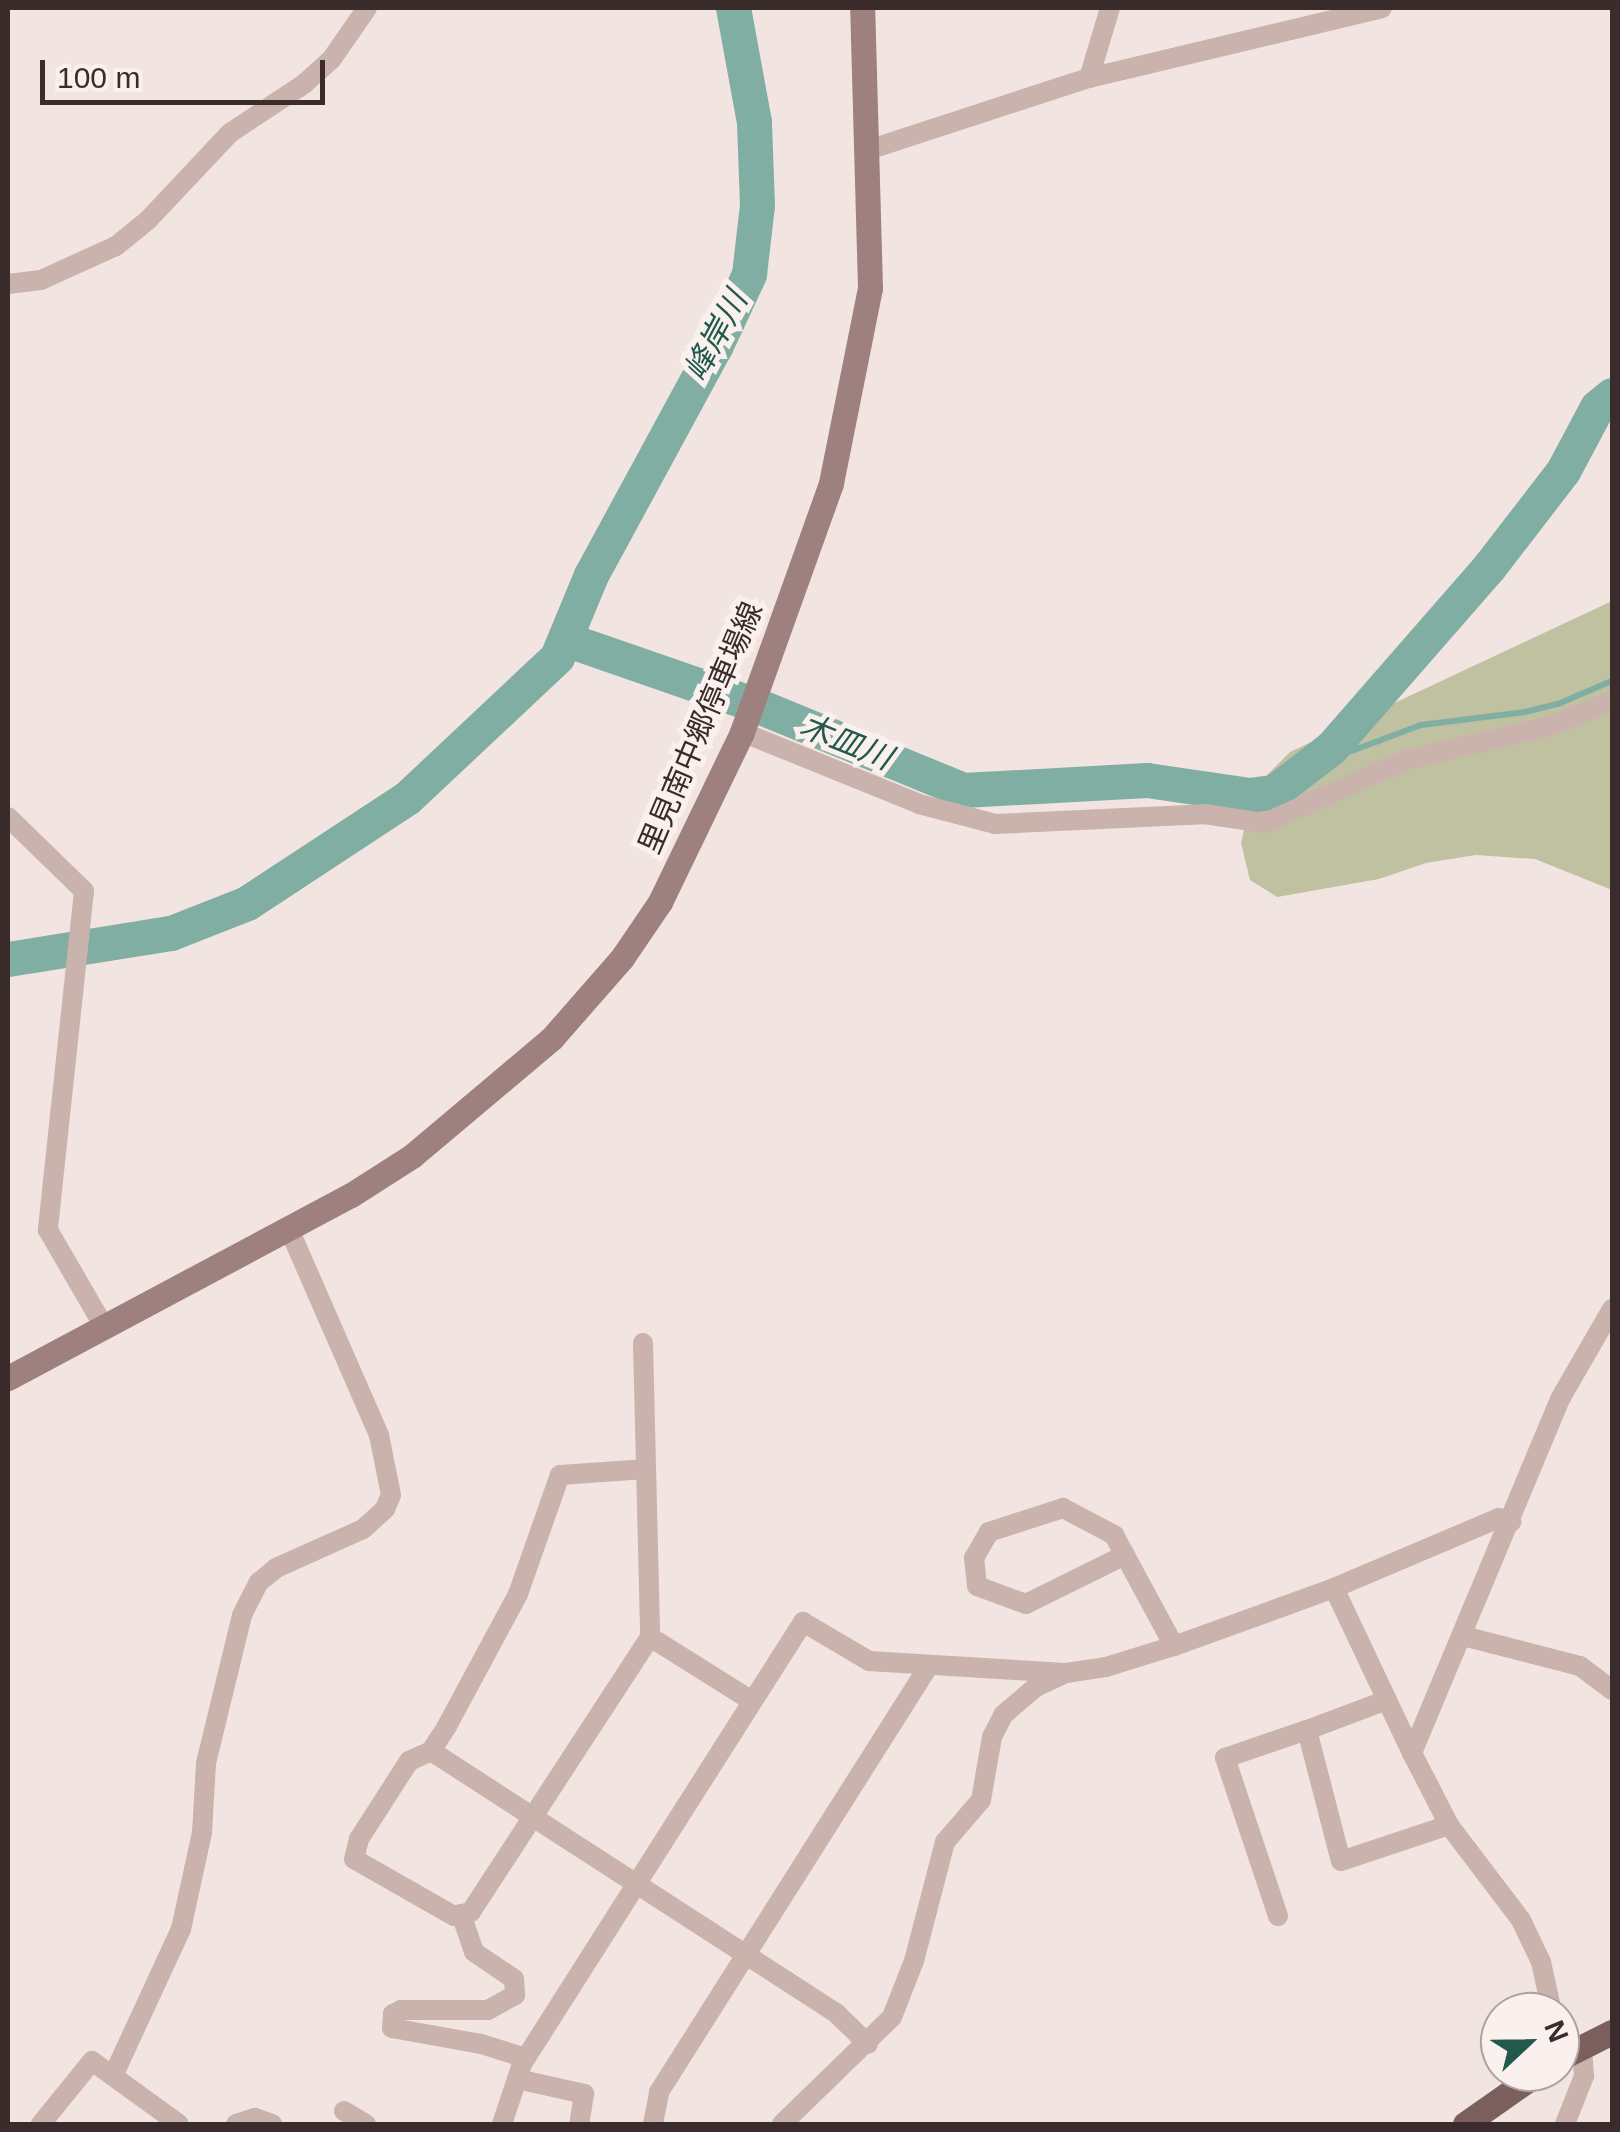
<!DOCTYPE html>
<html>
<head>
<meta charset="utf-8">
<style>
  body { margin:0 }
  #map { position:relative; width:1620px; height:2132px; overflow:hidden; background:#f2e5e1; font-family:Arial,"Noto Sans JP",sans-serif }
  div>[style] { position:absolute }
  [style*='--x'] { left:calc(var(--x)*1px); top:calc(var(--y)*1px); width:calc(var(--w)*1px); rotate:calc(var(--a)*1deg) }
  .green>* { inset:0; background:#c0c1a1 }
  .stream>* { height:6px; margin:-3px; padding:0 3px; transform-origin:3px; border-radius:3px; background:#81aea3 }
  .river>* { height:35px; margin:-17.5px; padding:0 17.5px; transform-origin:17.5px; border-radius:17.5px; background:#81aea3 }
  .minor>* { height:20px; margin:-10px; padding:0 10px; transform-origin:10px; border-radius:10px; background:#cab2ad }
  .secondary>* { height:25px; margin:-12.5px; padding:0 12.5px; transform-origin:12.5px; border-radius:12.5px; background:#9e807e }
  .primary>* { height:25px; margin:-12.5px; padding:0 12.5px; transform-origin:12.5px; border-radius:12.5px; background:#7a5f5d }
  span { translate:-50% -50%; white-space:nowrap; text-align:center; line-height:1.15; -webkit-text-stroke:10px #faf0ed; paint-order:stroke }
  .street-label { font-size:30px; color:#392c2b }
  .water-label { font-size:32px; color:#22594c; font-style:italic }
  .frame { position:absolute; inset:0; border:10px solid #392c2b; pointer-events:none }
  .north { position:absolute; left:1480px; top:1992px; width:100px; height:100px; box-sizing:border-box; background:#faf0ed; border:2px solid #ada29f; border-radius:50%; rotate:68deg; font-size:28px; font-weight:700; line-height:40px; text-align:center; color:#392c2b }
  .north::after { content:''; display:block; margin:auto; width:35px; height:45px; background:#22594c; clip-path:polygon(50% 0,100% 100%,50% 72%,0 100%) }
  .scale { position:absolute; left:40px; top:60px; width:285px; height:45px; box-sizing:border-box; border:5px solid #392c2b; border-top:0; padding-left:12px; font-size:30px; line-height:35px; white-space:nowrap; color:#392c2b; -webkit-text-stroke:8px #faf0ed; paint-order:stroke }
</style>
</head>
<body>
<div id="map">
  <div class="green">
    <i style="clip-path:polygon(1612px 601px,1612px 890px,1535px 859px,1476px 855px,1426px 863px,1379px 879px,1277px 897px,1250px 880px,1241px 843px,1253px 789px,1290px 752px)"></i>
  </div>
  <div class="stream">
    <i style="--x:1301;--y:770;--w:128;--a:-20.6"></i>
    <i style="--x:1421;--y:725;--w:105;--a:-7.1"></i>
    <i style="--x:1525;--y:712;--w:34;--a:-14"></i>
    <i style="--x:1558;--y:704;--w:59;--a:-23.1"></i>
  </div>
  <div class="river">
    <i style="--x:565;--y:639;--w:202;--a:19.1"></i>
    <i style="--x:756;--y:705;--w:224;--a:22.3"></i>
    <i style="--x:963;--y:790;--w:184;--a:-3.1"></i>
    <i style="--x:1147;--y:780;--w:102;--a:8.4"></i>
    <i style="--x:1248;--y:795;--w:26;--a:-7"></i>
    <i style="--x:1274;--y:792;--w:72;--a:-37.7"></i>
    <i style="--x:1331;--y:748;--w:240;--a:-48.9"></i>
    <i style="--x:1489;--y:567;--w:121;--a:-52.4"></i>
    <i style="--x:1563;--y:471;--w:72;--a:-62"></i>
    <i style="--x:1597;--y:407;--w:19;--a:-39"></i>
    <i style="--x:8;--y:959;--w:165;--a:-9.1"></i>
    <i style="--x:171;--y:933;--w:82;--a:-21.5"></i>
    <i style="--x:247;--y:903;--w:191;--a:-33.3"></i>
    <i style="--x:407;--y:798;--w:206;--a:-43.2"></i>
    <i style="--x:557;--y:657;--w:89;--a:-67.5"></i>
    <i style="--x:591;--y:575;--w:260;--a:-61.5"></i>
    <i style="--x:715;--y:347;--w:81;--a:-65"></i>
    <i style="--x:749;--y:274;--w:69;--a:-83.4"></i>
    <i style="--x:757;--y:205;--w:83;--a:-92.1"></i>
    <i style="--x:754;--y:122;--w:116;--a:-100.4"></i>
  </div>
  <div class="minor">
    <i style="--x:1089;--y:78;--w:73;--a:-73.3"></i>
    <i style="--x:865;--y:151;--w:236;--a:-18.1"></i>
    <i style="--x:1089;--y:78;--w:301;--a:-13.4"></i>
    <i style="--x:8;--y:284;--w:33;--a:-7"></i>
    <i style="--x:41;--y:280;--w:82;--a:-24.4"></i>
    <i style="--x:116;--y:246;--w:41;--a:-39.1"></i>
    <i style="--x:148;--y:220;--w:120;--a:-46.7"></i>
    <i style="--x:230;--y:133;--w:89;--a:-33.5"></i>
    <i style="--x:304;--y:84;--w:36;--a:-42"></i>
    <i style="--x:331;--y:60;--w:63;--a:-55.3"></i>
    <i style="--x:742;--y:732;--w:191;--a:22.1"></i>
    <i style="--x:919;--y:804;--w:79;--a:14.7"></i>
    <i style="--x:995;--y:824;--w:209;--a:-2.7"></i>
    <i style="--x:1204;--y:814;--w:62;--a:8.4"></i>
    <i style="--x:1265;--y:823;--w:154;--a:-24.1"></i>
    <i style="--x:1406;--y:760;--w:148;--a:-13.3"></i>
    <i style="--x:1550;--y:726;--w:67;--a:-22"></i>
    <i style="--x:8;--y:817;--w:106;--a:44.2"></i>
    <i style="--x:84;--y:891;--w:341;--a:96.1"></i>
    <i style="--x:48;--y:1230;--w:110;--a:59.9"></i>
    <i style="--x:643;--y:1343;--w:294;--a:88.6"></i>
    <i style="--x:650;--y:1637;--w:328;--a:123.1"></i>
    <i style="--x:471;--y:1912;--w:17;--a:167"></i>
    <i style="--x:454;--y:1916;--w:115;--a:-150.3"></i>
    <i style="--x:354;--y:1859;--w:21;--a:-76"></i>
    <i style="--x:359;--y:1839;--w:93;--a:-57.3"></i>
    <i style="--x:409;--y:1761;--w:24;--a:-24"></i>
    <i style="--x:431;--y:1751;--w:30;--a:-57"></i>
    <i style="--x:447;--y:1726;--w:150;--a:-61.7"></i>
    <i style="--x:518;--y:1594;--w:126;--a:-70.6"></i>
    <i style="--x:560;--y:1475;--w:86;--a:-4"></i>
    <i style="--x:1125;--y:1555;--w:110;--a:153.7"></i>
    <i style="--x:1026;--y:1604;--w:52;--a:-159.8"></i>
    <i style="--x:977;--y:1586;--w:28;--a:-96"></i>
    <i style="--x:974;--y:1558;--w:30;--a:-60"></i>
    <i style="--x:989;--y:1532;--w:78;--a:-18"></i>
    <i style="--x:1063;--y:1508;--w:58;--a:27.9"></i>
    <i style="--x:1114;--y:1535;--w:126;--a:61.6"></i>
    <i style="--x:1334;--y:1588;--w:183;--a:64.7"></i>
    <i style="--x:1463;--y:1636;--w:121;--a:14.4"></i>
    <i style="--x:1580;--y:1666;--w:40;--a:37"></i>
    <i style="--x:650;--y:1637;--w:120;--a:32.1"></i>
    <i style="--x:1387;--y:1700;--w:85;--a:159.4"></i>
    <i style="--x:1307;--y:1730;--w:135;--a:75.5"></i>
    <i style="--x:1341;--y:1861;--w:114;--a:-18.4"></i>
    <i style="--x:431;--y:1751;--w:484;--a:32.9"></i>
    <i style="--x:837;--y:2014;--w:43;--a:44.1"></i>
    <i style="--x:461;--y:1914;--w:40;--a:71.1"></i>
    <i style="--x:474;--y:1952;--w:48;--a:34"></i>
    <i style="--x:514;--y:1979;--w:16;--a:86"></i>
    <i style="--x:515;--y:1995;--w:31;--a:151"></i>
    <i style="--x:488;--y:2010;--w:87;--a:180"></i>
    <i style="--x:401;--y:2010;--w:9;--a:153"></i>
    <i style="--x:393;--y:2014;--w:14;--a:94"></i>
    <i style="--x:392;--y:2028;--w:90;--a:10.2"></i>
    <i style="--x:481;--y:2044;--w:47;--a:17.3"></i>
    <i style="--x:1278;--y:1916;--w:167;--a:-108.5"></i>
    <i style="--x:1225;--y:1758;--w:87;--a:-18.9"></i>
    <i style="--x:1552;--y:2012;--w:51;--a:-102.4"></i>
    <i style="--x:1541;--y:1962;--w:47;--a:-115.5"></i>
    <i style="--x:1521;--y:1920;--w:119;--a:-127.2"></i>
    <i style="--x:1449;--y:1825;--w:81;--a:-117.2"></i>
    <i style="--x:1412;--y:1753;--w:384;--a:-67.3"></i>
    <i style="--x:1560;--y:1399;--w:104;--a:-60"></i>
    <i style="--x:113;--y:2076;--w:162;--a:-65.2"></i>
    <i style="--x:181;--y:1929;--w:98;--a:-77.7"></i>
    <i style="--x:202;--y:1833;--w:70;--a:-86.7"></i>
    <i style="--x:206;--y:1763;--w:152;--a:-76.3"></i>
    <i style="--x:242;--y:1615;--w:37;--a:-63"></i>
    <i style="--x:259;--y:1582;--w:22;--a:-39"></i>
    <i style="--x:276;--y:1568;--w:95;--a:-24.1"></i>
    <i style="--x:363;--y:1529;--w:30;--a:-42"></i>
    <i style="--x:385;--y:1509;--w:15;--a:-67"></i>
    <i style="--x:391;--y:1495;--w:61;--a:-101.3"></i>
    <i style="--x:379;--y:1435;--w:227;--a:-113.6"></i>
    <i style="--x:517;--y:2079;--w:69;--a:12.6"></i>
    <i style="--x:584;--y:2094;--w:30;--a:99"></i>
    <i style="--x:344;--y:2111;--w:26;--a:31"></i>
    <i style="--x:41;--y:2124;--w:81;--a:-51"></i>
    <i style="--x:92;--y:2061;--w:107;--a:35.9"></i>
    <i style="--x:236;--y:2124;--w:20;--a:-18"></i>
    <i style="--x:255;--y:2118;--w:18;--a:19"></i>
    <i style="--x:502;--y:2124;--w:63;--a:-71.6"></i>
    <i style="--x:522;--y:2064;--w:524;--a:-57.55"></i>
    <i style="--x:803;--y:1622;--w:77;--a:30.6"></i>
    <i style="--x:869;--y:1661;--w:197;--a:3.5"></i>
    <i style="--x:653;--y:2124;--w:33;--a:-79"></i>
    <i style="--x:659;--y:2092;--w:503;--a:-57.67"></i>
    <i style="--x:782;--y:2124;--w:153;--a:-44.2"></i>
    <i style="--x:892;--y:2017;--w:60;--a:-68.6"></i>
    <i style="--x:914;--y:1961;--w:123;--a:-75.4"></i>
    <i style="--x:945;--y:1842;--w:55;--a:-49.4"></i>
    <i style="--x:981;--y:1800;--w:64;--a:-80.1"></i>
    <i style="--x:992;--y:1737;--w:25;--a:-63"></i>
    <i style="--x:1003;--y:1715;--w:43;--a:-40.3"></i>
    <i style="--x:1036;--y:1687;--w:33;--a:-25"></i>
    <i style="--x:1066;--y:1673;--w:40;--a:-8.5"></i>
    <i style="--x:1106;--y:1667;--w:71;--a:-17.2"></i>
    <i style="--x:1174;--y:1646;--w:170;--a:-19.9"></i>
    <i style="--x:1334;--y:1588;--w:179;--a:-23"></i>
    <i style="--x:1499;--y:1518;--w:13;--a:18"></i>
    <i style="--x:1565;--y:2124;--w:52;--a:-68.4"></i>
    <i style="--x:1584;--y:2076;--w:28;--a:-94"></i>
  </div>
  <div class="secondary">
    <i style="--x:8;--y:1378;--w:389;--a:-28.1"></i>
    <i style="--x:351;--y:1195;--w:72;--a:-32.6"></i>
    <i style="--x:412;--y:1156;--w:183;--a:-40.1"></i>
    <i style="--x:552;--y:1038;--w:106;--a:-48.8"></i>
    <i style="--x:622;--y:958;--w:68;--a:-55.8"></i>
    <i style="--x:660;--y:902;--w:189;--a:-64.2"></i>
    <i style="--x:742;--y:732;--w:264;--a:-70.3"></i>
    <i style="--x:831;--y:483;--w:199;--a:-78.7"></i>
    <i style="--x:870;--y:288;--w:280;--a:-91.6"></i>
  </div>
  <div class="primary">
    <i style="--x:1560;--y:2058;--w:58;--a:-26.6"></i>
    <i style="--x:1465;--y:2124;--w:90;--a:-35.1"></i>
  </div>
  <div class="street-label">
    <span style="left:701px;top:728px;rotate:-67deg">里見南中郷停車場線</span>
  </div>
  <div class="water-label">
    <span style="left:716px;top:336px;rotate:-62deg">峰岸川</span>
    <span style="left:846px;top:742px;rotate:22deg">木皿川</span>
  </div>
  <div class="frame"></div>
  <div class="north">N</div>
  <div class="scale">100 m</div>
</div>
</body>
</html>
